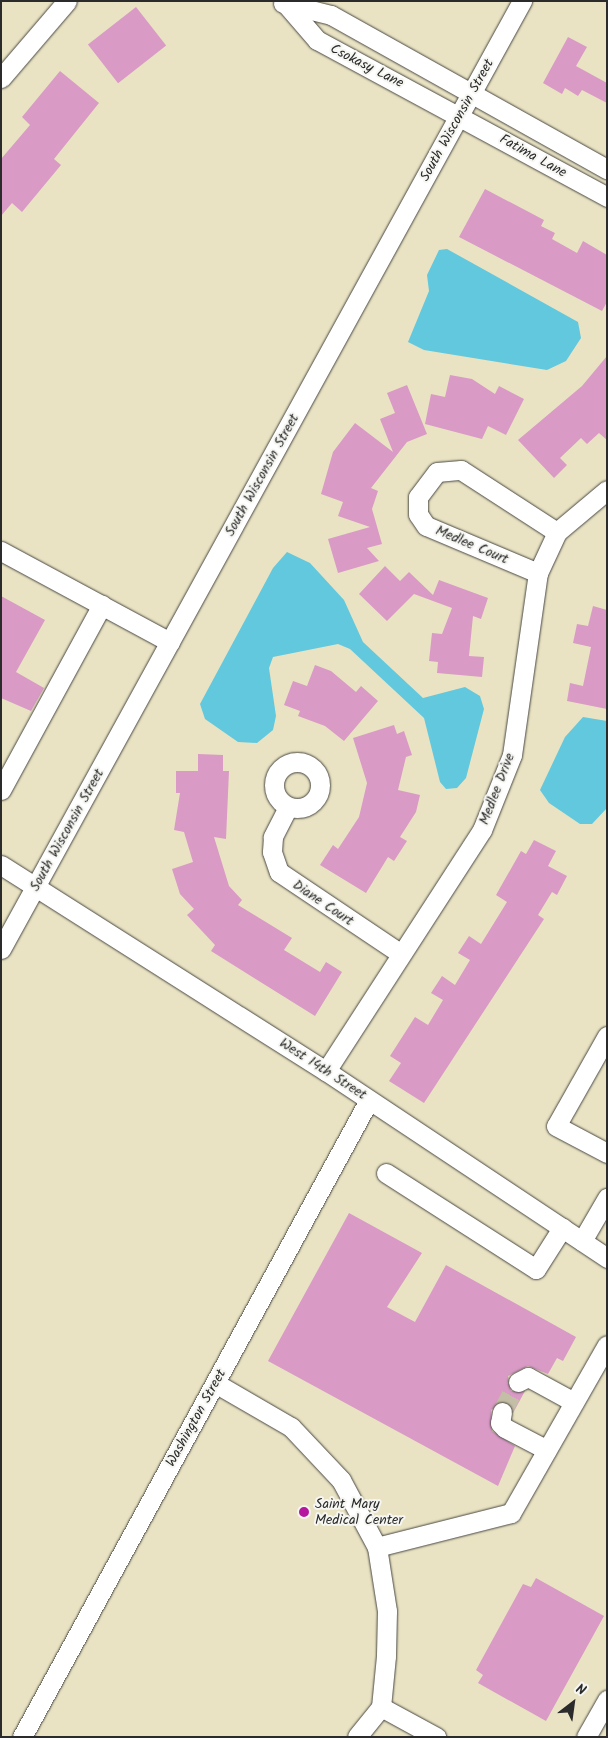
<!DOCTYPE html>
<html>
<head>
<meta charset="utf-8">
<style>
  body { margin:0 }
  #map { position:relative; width:608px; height:1738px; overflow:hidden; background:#e9e3c3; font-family:Kalam,sans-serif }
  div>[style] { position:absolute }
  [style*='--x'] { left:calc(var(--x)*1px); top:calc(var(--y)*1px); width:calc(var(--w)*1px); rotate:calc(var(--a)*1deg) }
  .water>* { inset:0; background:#61c8dd }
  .building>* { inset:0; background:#d99ac6; transform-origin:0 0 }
  .minor-tunnel>* { height:19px; margin-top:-9.5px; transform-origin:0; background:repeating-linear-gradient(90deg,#c3bea5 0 19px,transparent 0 28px) }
  .roads { filter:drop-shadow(0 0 1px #484742) drop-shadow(0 0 1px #484742) }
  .minor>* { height:19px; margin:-9.5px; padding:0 9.5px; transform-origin:9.5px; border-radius:9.5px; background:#fff }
  .minor>.ring { margin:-9.5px; padding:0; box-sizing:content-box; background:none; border:19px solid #fff; border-radius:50% }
  .dots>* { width:14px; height:14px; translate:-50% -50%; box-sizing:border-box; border:2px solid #f6f6f2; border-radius:50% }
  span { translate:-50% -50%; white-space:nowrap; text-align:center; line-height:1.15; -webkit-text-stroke:4px #f6f6f2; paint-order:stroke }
  .street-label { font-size:14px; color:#2b2b2b }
  .poi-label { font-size:14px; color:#2b2b2b }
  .left { translate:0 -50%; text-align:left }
  .frame { position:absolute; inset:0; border:2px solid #2b2b2b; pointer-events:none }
  .north { position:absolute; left:548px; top:1678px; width:50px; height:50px; -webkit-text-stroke:4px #f6f6f2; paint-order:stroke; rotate:30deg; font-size:14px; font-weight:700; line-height:20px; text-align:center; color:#2b2b2b }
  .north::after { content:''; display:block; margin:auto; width:18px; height:22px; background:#2b2b2b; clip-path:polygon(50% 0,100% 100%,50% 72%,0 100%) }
</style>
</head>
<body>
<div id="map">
  <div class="water">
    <i style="clip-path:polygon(447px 249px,578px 322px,581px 338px,566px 361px,547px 370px,424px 350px,408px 342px,429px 291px,427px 275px,439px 250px)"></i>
    <i style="clip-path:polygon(287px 552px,310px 563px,344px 600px,363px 642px,423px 698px,465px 687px,480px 696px,484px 709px,466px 778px,457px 788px,446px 789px,440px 782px,424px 718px,350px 649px,338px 644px,273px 657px,269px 668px,276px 716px,273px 730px,257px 743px,238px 742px,205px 719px,200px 704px,273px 568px)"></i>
    <i style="clip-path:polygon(583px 717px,607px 721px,607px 808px,592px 824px,580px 824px,549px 803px,540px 790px,565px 737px)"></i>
  </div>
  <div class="building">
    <i style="left:136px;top:7px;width:49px;height:61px;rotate:52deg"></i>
    <i style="clip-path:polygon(568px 37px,587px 47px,576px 66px,607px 83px,607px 103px,582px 90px,578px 96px,565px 88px,562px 94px,543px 83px)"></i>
    <i style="clip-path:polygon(60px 71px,99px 103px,54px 159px,61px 165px,22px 212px,12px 203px,1px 216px,1px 159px,30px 125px,22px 117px)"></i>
    <i style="clip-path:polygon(485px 189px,544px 220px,541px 226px,555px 233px,552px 239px,577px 253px,583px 241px,607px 255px,607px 302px,602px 311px,459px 237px)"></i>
    <i style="clip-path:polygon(607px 356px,607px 440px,599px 433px,587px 444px,581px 438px,560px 458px,567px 465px,554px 478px,518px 440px,582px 386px)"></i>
    <i style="clip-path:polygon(450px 375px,472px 379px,495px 394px,499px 386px,524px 399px,506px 435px,488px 426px,482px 439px,425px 424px,431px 394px,445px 397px)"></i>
    <i style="clip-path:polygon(407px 385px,427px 434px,407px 442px,371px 488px,378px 491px,372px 509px,382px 544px,367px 548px,379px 561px,338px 573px,328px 539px,370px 527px,338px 516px,343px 502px,321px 494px,333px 452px,355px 423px,393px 452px,380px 419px,395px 413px,387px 393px)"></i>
    <i style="clip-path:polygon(385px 566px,400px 581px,409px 572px,433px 595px,439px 580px,488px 598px,481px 619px,473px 616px,469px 656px,484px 657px,482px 677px,437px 673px,438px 662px,429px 661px,432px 633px,442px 634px,452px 608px,414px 594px,387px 621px,359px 594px)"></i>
    <i style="clip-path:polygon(1px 596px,45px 620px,16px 672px,44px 688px,31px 711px,1px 698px)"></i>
    <i style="clip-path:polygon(593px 606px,607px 610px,607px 709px,567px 701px,570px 683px,583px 686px,591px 647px,573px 643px,577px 624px,588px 626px)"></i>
    <i style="clip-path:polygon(315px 665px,331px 671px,356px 692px,361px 686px,378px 701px,344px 741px,325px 726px,298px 716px,300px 711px,284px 705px,293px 681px,307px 686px)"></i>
    <i style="clip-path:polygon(394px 725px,397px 734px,404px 731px,412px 755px,406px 757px,398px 790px,420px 795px,416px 812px,400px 837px,407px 841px,394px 861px,388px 857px,366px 893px,320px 865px,333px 845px,338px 849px,359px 817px,367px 783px,353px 738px)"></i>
    <i style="clip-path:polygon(198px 754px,223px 755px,223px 771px,229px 771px,226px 839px,214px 837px,229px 886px,242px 900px,238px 905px,292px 938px,284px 950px,320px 972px,326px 962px,342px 972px,315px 1016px,211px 951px,215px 945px,187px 915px,194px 909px,180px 894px,172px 869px,193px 862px,184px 832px,174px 830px,180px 793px,176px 793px,176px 771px,198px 771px)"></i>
    <i style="clip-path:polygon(534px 840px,556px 851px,548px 866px,567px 876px,557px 895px,552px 892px,538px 915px,544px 919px,424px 1103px,389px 1081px,401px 1063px,390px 1056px,415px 1017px,428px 1025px,443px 1000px,431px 993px,442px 976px,455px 985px,470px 960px,458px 953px,469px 936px,481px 944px,507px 902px,496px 895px,521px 851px,526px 854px)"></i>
    <i style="clip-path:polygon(349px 1213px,422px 1253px,387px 1307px,415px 1322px,446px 1265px,576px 1337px,563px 1361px,557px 1358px,548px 1374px,528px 1366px,508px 1376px,511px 1391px,525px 1391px,513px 1413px,504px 1401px,491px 1410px,492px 1431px,515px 1446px,498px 1486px,268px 1361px)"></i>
    <i style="clip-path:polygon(536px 1578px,604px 1616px,546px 1721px,478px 1683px,483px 1675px,476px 1670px,523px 1584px,531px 1587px)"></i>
  </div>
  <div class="minor-tunnel">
    <i style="--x:502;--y:1412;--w:34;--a:-62"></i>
  </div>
  <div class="roads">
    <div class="minor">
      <i style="--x:283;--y:3;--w:49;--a:14"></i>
      <i style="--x:331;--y:15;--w:316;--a:29.2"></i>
      <i style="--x:286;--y:4;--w:48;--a:49.3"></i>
      <i style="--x:317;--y:40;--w:330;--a:28.4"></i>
      <i style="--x:1;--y:78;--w:101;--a:-49.4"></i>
      <i style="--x:1;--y:551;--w:192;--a:28.3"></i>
      <i style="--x:538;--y:573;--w:121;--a:-157.2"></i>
      <i style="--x:426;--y:526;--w:14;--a:-124"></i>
      <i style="--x:418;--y:514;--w:17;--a:-90"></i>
      <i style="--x:418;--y:497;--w:31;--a:-53"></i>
      <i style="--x:437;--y:472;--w:24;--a:-5"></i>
      <i style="--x:461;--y:470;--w:114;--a:32.9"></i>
      <i class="ring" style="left:274px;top:762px;width:27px;height:27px"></i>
      <i style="--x:1;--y:790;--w:211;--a:-61.4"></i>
      <i style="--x:288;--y:807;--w:34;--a:117"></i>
      <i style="--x:273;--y:837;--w:15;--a:94"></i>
      <i style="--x:272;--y:852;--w:21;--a:71"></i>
      <i style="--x:279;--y:872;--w:147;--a:33.9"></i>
      <i style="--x:1;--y:865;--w:385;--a:32.4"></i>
      <i style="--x:326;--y:1071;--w:338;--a:33.6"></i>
      <i style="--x:1;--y:949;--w:1082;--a:-61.21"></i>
      <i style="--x:607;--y:1036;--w:103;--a:119.5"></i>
      <i style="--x:556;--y:1126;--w:58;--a:27.9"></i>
      <i style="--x:326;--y:1071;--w:287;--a:-57.1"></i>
      <i style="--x:482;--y:830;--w:81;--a:-68.2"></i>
      <i style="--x:512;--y:755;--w:184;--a:-81.9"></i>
      <i style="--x:538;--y:573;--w:45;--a:-65.1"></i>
      <i style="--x:557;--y:532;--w:65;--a:-40"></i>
      <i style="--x:386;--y:1173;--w:178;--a:32.6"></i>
      <i style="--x:536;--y:1269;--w:49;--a:-57.6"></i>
      <i style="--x:582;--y:1241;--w:50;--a:-59.8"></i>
      <i style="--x:518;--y:1382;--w:11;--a:-27"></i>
      <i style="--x:528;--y:1377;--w:52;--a:28.5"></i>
      <i style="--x:215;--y:1383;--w:88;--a:30.1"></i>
      <i style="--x:291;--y:1427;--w:73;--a:46.7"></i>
      <i style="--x:341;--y:1480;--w:76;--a:61.8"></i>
      <i style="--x:377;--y:1547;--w:65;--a:81.1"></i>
      <i style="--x:387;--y:1611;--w:45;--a:91.3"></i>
      <i style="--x:386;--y:1656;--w:51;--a:95.6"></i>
      <i style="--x:381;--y:1707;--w:38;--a:129"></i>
      <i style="--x:502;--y:1412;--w:11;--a:100"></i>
      <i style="--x:500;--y:1423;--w:7;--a:45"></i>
      <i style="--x:505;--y:1428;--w:47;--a:27.6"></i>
      <i style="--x:377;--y:1547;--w:138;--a:-14.2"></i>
      <i style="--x:511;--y:1513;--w:193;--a:-60.3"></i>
      <i style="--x:381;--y:1707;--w:63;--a:28.6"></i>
      <i style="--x:22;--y:1737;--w:725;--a:-61.42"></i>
      <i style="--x:586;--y:1737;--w:43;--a:-60.4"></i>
    </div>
  </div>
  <div class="dots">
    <i style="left:304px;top:1512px;background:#b5179e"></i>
  </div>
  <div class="street-label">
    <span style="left:367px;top:66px;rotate:27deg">Csokasy Lane</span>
    <span style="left:457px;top:120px;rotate:-61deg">South Wisconsin Street</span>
    <span style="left:533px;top:156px;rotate:29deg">Fatima Lane</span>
    <span style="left:262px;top:475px;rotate:-61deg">South Wisconsin Street</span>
    <span style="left:472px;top:545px;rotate:23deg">Medlee Court</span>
    <span style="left:497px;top:789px;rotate:-69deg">Medlee Drive</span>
    <span style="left:67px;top:830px;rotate:-61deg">South Wisconsin Street</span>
    <span style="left:323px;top:903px;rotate:34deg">Diane Court</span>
    <span style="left:323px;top:1069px;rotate:33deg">West 14th Street</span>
    <span style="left:196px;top:1418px;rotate:-61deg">Washington Street</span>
  </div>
  <div class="poi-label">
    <span class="left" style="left:315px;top:1512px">Saint Mary<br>Medical Center</span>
  </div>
  <div class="frame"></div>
  <div class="north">N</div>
</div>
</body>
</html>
